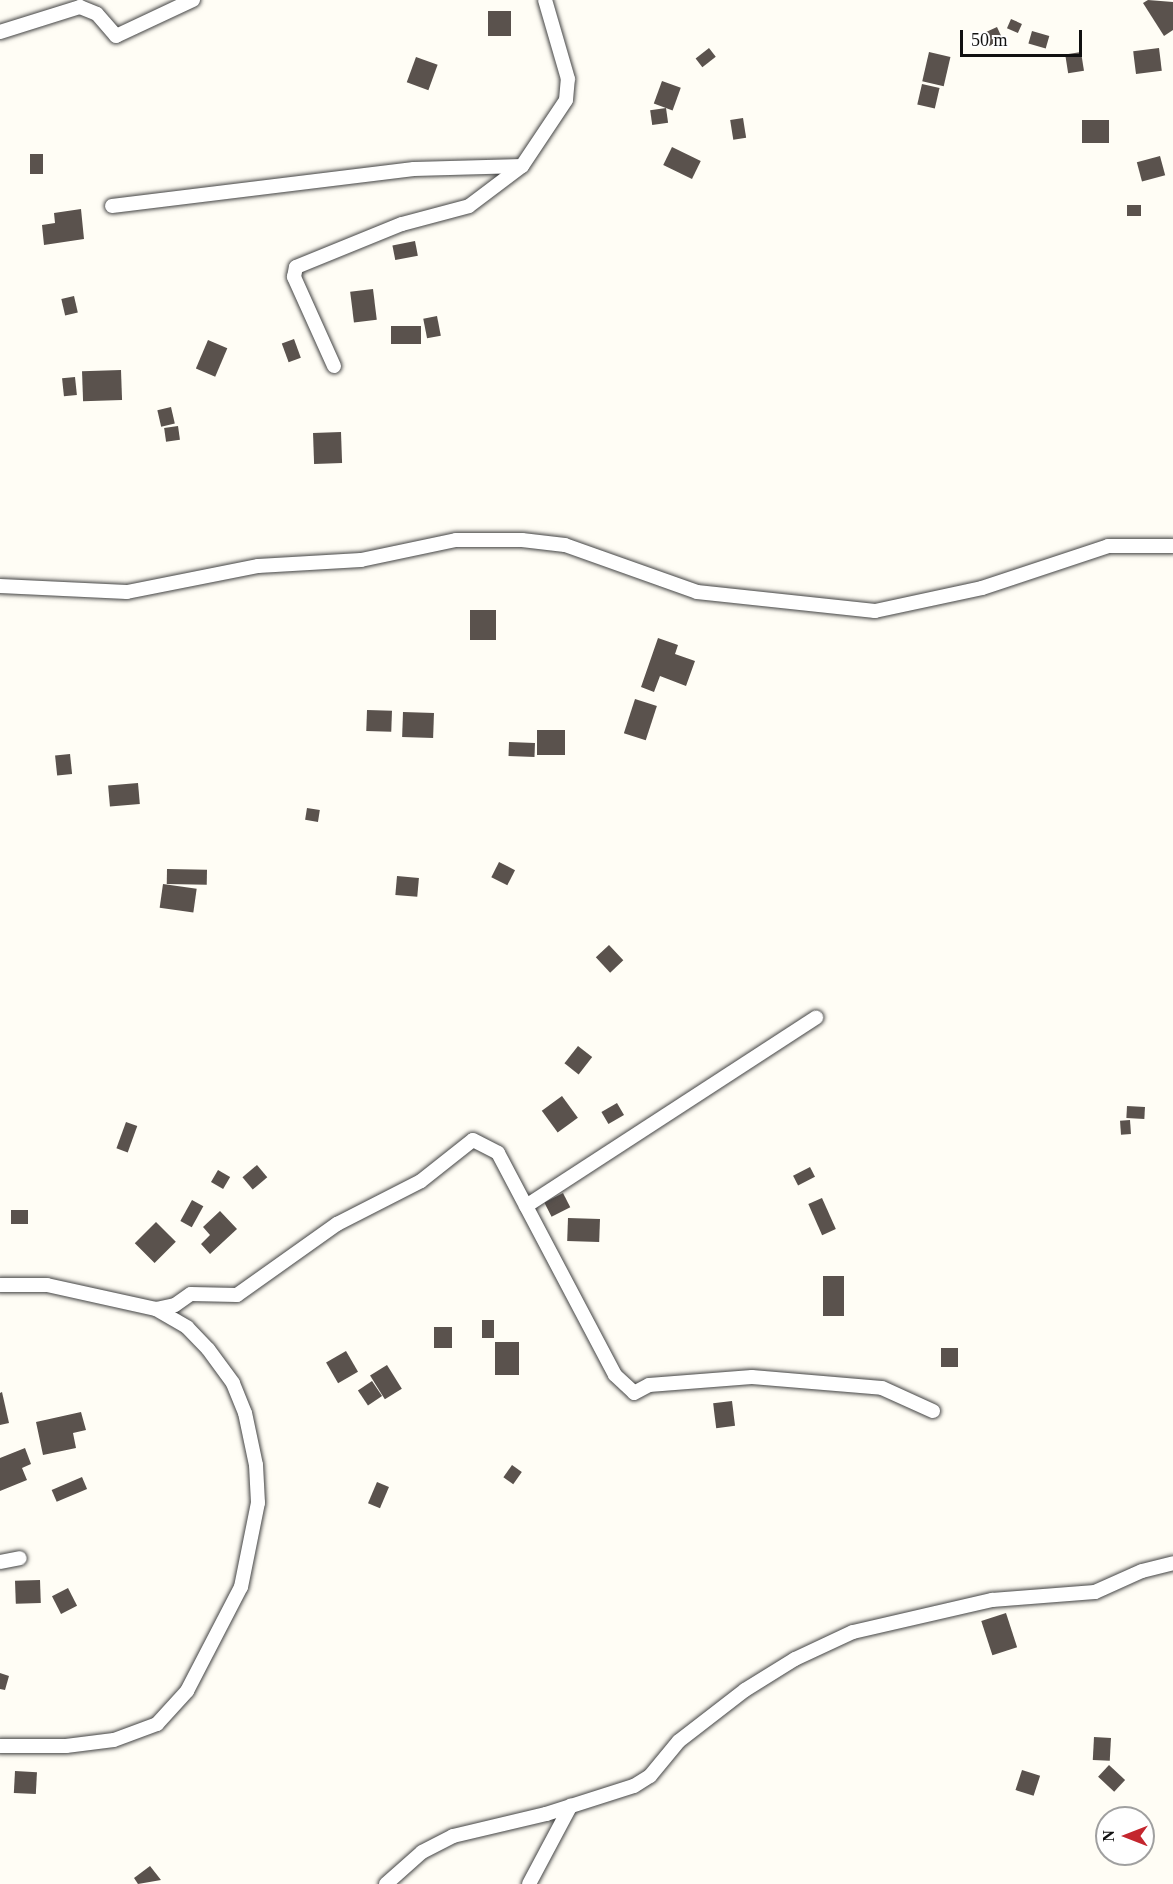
<!DOCTYPE html>
<html>
<head>
<meta charset="utf-8">
<style>
  body { margin:0 }
  #map { position:relative; width:1173px; height:1884px; overflow:hidden; background:#fffdf5; font-family:"Times New Roman",serif }
  div>[style] { position:absolute }
  [style*='--x'] { left:calc(var(--x)*1px); top:calc(var(--y)*1px); width:calc(var(--w)*1px); rotate:calc(var(--a)*1deg) }
  .building>* { inset:0; background:#5a524d; transform-origin:0 0 }
  .roads { filter:drop-shadow(0 0 2px #444) drop-shadow(0 0 2px #444) }
  .street>* { height:14px; margin:-7px; padding:0 7px; transform-origin:7px; border-radius:7px; background:#fff }
  span { translate:-50% -50%; white-space:nowrap; text-align:center; line-height:1.15; -webkit-text-stroke:6px #fff; paint-order:stroke }
  .north { position:absolute; left:1095px; top:1806px; width:60px; height:60px; box-sizing:border-box; background:#fff; border:2px solid #a0a0a0; border-radius:50%; rotate:270deg; font-size:16px; font-weight:700; line-height:24px; text-align:center; color:#111 }
  .north::after { content:''; display:block; margin:auto; width:21px; height:27px; background:#c4262e; clip-path:polygon(50% 0,100% 100%,50% 72%,0 100%) }
  .scale { position:absolute; left:960px; top:30px; width:122px; height:27px; box-sizing:border-box; border:3px solid #111; border-top:0; padding-left:8px; font-size:18px; line-height:21px; white-space:nowrap; color:#111; -webkit-text-stroke:4px #fff; paint-order:stroke }
</style>
</head>
<body>
<div id="map">
  <div class="building">
    <i style="clip-path:polygon(1148px 0,1173px 2px,1173px 30px,1164px 36px,1143px 3px)"></i>
    <i style="left:488px;top:11px;width:23px;height:25px"></i>
    <i style="left:1011px;top:19px;width:12px;height:10px;rotate:24deg"></i>
    <i style="left:997px;top:27px;width:14px;height:15px;rotate:65deg"></i>
    <i style="left:1032px;top:31px;width:18px;height:13px;rotate:16deg"></i>
    <i style="left:709px;top:48px;width:11px;height:17px;rotate:52deg"></i>
    <i style="left:1159px;top:48px;width:23px;height:26px;rotate:83deg"></i>
    <i style="left:929px;top:52px;width:22px;height:30px;rotate:13deg"></i>
    <i style="left:1081px;top:52px;width:19px;height:16px;rotate:81deg"></i>
    <i style="left:416px;top:57px;width:23px;height:27px;rotate:20deg"></i>
    <i style="left:662px;top:81px;width:20px;height:24px;rotate:20deg"></i>
    <i style="left:922px;top:84px;width:18px;height:21px;rotate:13deg"></i>
    <i style="left:666px;top:108px;width:15px;height:16px;rotate:82deg"></i>
    <i style="left:743px;top:118px;width:20px;height:13px;rotate:81deg"></i>
    <i style="left:1082px;top:120px;width:27px;height:23px"></i>
    <i style="left:672px;top:147px;width:32px;height:20px;rotate:26deg"></i>
    <i style="left:30px;top:154px;width:13px;height:20px"></i>
    <i style="left:1160px;top:156px;width:20px;height:24px;rotate:75deg"></i>
    <i style="left:1127px;top:205px;width:14px;height:11px"></i>
    <i style="clip-path:polygon(81px 209px,84px 239px,44px 245px,42px 225px,55px 223px,54px 213px)"></i>
    <i style="left:415px;top:241px;width:15px;height:23px;rotate:79deg"></i>
    <i style="left:373px;top:289px;width:31px;height:23px;rotate:83deg"></i>
    <i style="left:74px;top:296px;width:17px;height:13px;rotate:77deg"></i>
    <i style="left:437px;top:316px;width:20px;height:14px;rotate:79deg"></i>
    <i style="left:391px;top:326px;width:30px;height:18px"></i>
    <i style="left:294px;top:339px;width:20px;height:13px;rotate:70deg"></i>
    <i style="left:208px;top:340px;width:21px;height:31px;rotate:23deg"></i>
    <i style="left:121px;top:370px;width:30px;height:39px;rotate:88deg"></i>
    <i style="left:75px;top:377px;width:18px;height:13px;rotate:84deg"></i>
    <i style="left:171px;top:407px;width:17px;height:14px;rotate:77deg"></i>
    <i style="left:178px;top:426px;width:14px;height:14px;rotate:82deg"></i>
    <i style="left:341px;top:432px;width:31px;height:28px;rotate:88deg"></i>
    <i style="left:470px;top:610px;width:26px;height:30px"></i>
    <i style="clip-path:polygon(658px 638px,678px 645px,675px 654px,695px 661px,686px 686px,660px 676px,654px 692px,641px 687px)"></i>
    <i style="left:635px;top:699px;width:23px;height:36px;rotate:18deg"></i>
    <i style="left:367px;top:710px;width:25px;height:21px;rotate:2deg"></i>
    <i style="left:403px;top:712px;width:31px;height:25px;rotate:2deg"></i>
    <i style="left:537px;top:730px;width:28px;height:25px"></i>
    <i style="left:509px;top:742px;width:26px;height:14px;rotate:2deg"></i>
    <i style="left:70px;top:754px;width:20px;height:15px;rotate:84deg"></i>
    <i style="left:138px;top:783px;width:21px;height:30px;rotate:85deg"></i>
    <i style="left:307px;top:808px;width:13px;height:12px;rotate:9deg"></i>
    <i style="left:499px;top:862px;width:18px;height:17px;rotate:27deg"></i>
    <i style="left:167px;top:869px;width:40px;height:15px;rotate:1deg"></i>
    <i style="left:397px;top:876px;width:22px;height:19px;rotate:5deg"></i>
    <i style="left:163px;top:884px;width:34px;height:24px;rotate:8deg"></i>
    <i style="left:609px;top:945px;width:21px;height:18px;rotate:47deg"></i>
    <i style="left:578px;top:1046px;width:18px;height:22px;rotate:38deg"></i>
    <i style="left:562px;top:1096px;width:27px;height:25px;rotate:54deg"></i>
    <i style="left:617px;top:1103px;width:14px;height:18px;rotate:60deg"></i>
    <i style="left:1127px;top:1106px;width:18px;height:12px;rotate:3deg"></i>
    <i style="left:1130px;top:1120px;width:14px;height:10px;rotate:86deg"></i>
    <i style="left:126px;top:1122px;width:12px;height:28px;rotate:20deg"></i>
    <i style="left:257px;top:1165px;width:16px;height:19px;rotate:50deg"></i>
    <i style="left:810px;top:1167px;width:11px;height:19px;rotate:63deg"></i>
    <i style="left:218px;top:1170px;width:14px;height:14px;rotate:30deg"></i>
    <i style="left:563px;top:1193px;width:16px;height:21px;rotate:63deg"></i>
    <i style="left:822px;top:1198px;width:34px;height:15px;rotate:66deg"></i>
    <i style="left:192px;top:1200px;width:13px;height:24px;rotate:29deg"></i>
    <i style="left:11px;top:1210px;width:17px;height:14px"></i>
    <i style="clip-path:polygon(220px 1211px,237px 1229px,210px 1254px,201px 1244px,210px 1235px,203px 1227px)"></i>
    <i style="left:568px;top:1218px;width:32px;height:23px;rotate:2deg"></i>
    <i style="left:156px;top:1222px;width:28px;height:30px;rotate:45deg"></i>
    <i style="left:823px;top:1276px;width:21px;height:40px"></i>
    <i style="left:482px;top:1320px;width:12px;height:18px"></i>
    <i style="left:434px;top:1327px;width:18px;height:21px"></i>
    <i style="left:495px;top:1342px;width:24px;height:33px"></i>
    <i style="left:941px;top:1348px;width:17px;height:19px"></i>
    <i style="left:346px;top:1351px;width:24px;height:23px;rotate:60deg"></i>
    <i style="left:387px;top:1365px;width:28px;height:20px;rotate:58deg"></i>
    <i style="left:372px;top:1381px;width:18px;height:17px;rotate:56deg"></i>
    <i style="clip-path:polygon(2px 1392px,9px 1423px,0 1425px,0 1393px)"></i>
    <i style="left:732px;top:1401px;width:25px;height:19px;rotate:83deg"></i>
    <i style="clip-path:polygon(81px 1412px,86px 1430px,73px 1433px,76px 1448px,43px 1455px,36px 1422px)"></i>
    <i style="clip-path:polygon(25px 1448px,31px 1464px,22px 1468px,27px 1480px,0 1491px,0 1458px)"></i>
    <i style="left:512px;top:1465px;width:12px;height:15px;rotate:35deg"></i>
    <i style="left:82px;top:1477px;width:13px;height:33px;rotate:67deg"></i>
    <i style="left:377px;top:1482px;width:13px;height:23px;rotate:23deg"></i>
    <i style="left:40px;top:1580px;width:23px;height:25px;rotate:88deg"></i>
    <i style="left:68px;top:1588px;width:20px;height:18px;rotate:63deg"></i>
    <i style="left:1006px;top:1613px;width:36px;height:26px;rotate:72deg"></i>
    <i style="clip-path:polygon(0 1673px,9px 1676px,5px 1690px,0 1689px)"></i>
    <i style="left:1094px;top:1737px;width:17px;height:23px;rotate:3deg"></i>
    <i style="left:1109px;top:1765px;width:22px;height:16px;rotate:43deg"></i>
    <i style="left:1022px;top:1770px;width:19px;height:21px;rotate:18deg"></i>
    <i style="left:15px;top:1771px;width:22px;height:22px;rotate:3deg"></i>
    <i style="clip-path:polygon(150px 1866px,161px 1880px,138px 1884px,134px 1878px)"></i>
  </div>
  <div class="roads">
    <div class="street">
      <i style="--x:0;--y:32;--w:84;--a:-17.4"></i>
      <i style="--x:80;--y:7;--w:18;--a:22"></i>
      <i style="--x:97;--y:14;--w:29;--a:49"></i>
      <i style="--x:116;--y:36;--w:85;--a:-25.1"></i>
      <i style="--x:112;--y:206;--w:304;--a:-7"></i>
      <i style="--x:414;--y:169;--w:108;--a:-1.6"></i>
      <i style="--x:334;--y:366;--w:98;--a:-114.2"></i>
      <i style="--x:294;--y:277;--w:10;--a:-79"></i>
      <i style="--x:296;--y:267;--w:114;--a:-22.1"></i>
      <i style="--x:402;--y:224;--w:69;--a:-15"></i>
      <i style="--x:469;--y:206;--w:66;--a:-37"></i>
      <i style="--x:522;--y:166;--w:79;--a:-56.3"></i>
      <i style="--x:566;--y:100;--w:21;--a:-85"></i>
      <i style="--x:568;--y:79;--w:82;--a:-106.2"></i>
      <i style="--x:0;--y:586;--w:127;--a:2.7"></i>
      <i style="--x:127;--y:592;--w:134;--a:-11.2"></i>
      <i style="--x:258;--y:566;--w:103;--a:-3.3"></i>
      <i style="--x:361;--y:560;--w:97;--a:-11.9"></i>
      <i style="--x:456;--y:540;--w:66;--a:0"></i>
      <i style="--x:522;--y:540;--w:43;--a:6.6"></i>
      <i style="--x:565;--y:545;--w:140;--a:19.6"></i>
      <i style="--x:697;--y:592;--w:179;--a:6.1"></i>
      <i style="--x:875;--y:611;--w:109;--a:-12.1"></i>
      <i style="--x:982;--y:588;--w:133;--a:-18.4"></i>
      <i style="--x:1108;--y:546;--w:65;--a:0"></i>
      <i style="--x:526;--y:1206;--w:346;--a:-33"></i>
      <i style="--x:0;--y:1285;--w:47;--a:0"></i>
      <i style="--x:47;--y:1285;--w:112;--a:12.4"></i>
      <i style="--x:156;--y:1309;--w:19;--a:-12"></i>
      <i style="--x:175;--y:1305;--w:19;--a:-35"></i>
      <i style="--x:191;--y:1294;--w:46;--a:1.2"></i>
      <i style="--x:237;--y:1295;--w:123;--a:-35.4"></i>
      <i style="--x:337;--y:1224;--w:94;--a:-27.1"></i>
      <i style="--x:421;--y:1181;--w:66;--a:-38.3"></i>
      <i style="--x:473;--y:1140;--w:28;--a:27"></i>
      <i style="--x:498;--y:1153;--w:251;--a:62.2"></i>
      <i style="--x:615;--y:1375;--w:26;--a:43"></i>
      <i style="--x:634;--y:1393;--w:17;--a:-28"></i>
      <i style="--x:649;--y:1385;--w:103;--a:-4.4"></i>
      <i style="--x:752;--y:1377;--w:130;--a:4.8"></i>
      <i style="--x:882;--y:1388;--w:56;--a:24.3"></i>
      <i style="--x:0;--y:1562;--w:20;--a:-11"></i>
      <i style="--x:0;--y:1746;--w:66;--a:0"></i>
      <i style="--x:66;--y:1746;--w:48;--a:-7.1"></i>
      <i style="--x:114;--y:1740;--w:46;--a:-20.4"></i>
      <i style="--x:157;--y:1724;--w:45;--a:-47.7"></i>
      <i style="--x:187;--y:1691;--w:117;--a:-62.6"></i>
      <i style="--x:241;--y:1587;--w:86;--a:-78.6"></i>
      <i style="--x:258;--y:1503;--w:38;--a:-93"></i>
      <i style="--x:256;--y:1465;--w:53;--a:-101.9"></i>
      <i style="--x:245;--y:1413;--w:32;--a:-112"></i>
      <i style="--x:233;--y:1383;--w:42;--a:-126.3"></i>
      <i style="--x:208;--y:1349;--w:30;--a:-134"></i>
      <i style="--x:187;--y:1327;--w:36;--a:-150"></i>
      <i style="--x:386;--y:1884;--w:48;--a:-41.6"></i>
      <i style="--x:422;--y:1852;--w:35;--a:-27"></i>
      <i style="--x:453;--y:1836;--w:96;--a:-13.3"></i>
      <i style="--x:546;--y:1814;--w:92;--a:-17.7"></i>
      <i style="--x:634;--y:1786;--w:19;--a:-32"></i>
      <i style="--x:650;--y:1776;--w:45;--a:-50.4"></i>
      <i style="--x:679;--y:1741;--w:83;--a:-37.7"></i>
      <i style="--x:745;--y:1690;--w:59;--a:-31.8"></i>
      <i style="--x:795;--y:1659;--w:64;--a:-25"></i>
      <i style="--x:853;--y:1632;--w:143;--a:-13"></i>
      <i style="--x:992;--y:1600;--w:103;--a:-4.4"></i>
      <i style="--x:1095;--y:1592;--w:51;--a:-24.1"></i>
      <i style="--x:1142;--y:1571;--w:32;--a:-14"></i>
      <i style="--x:529;--y:1884;--w:89;--a:-62"></i>
    </div>
  </div>
  <div class="north">N</div>
  <div class="scale">50 m</div>
</div>
</body>
</html>
